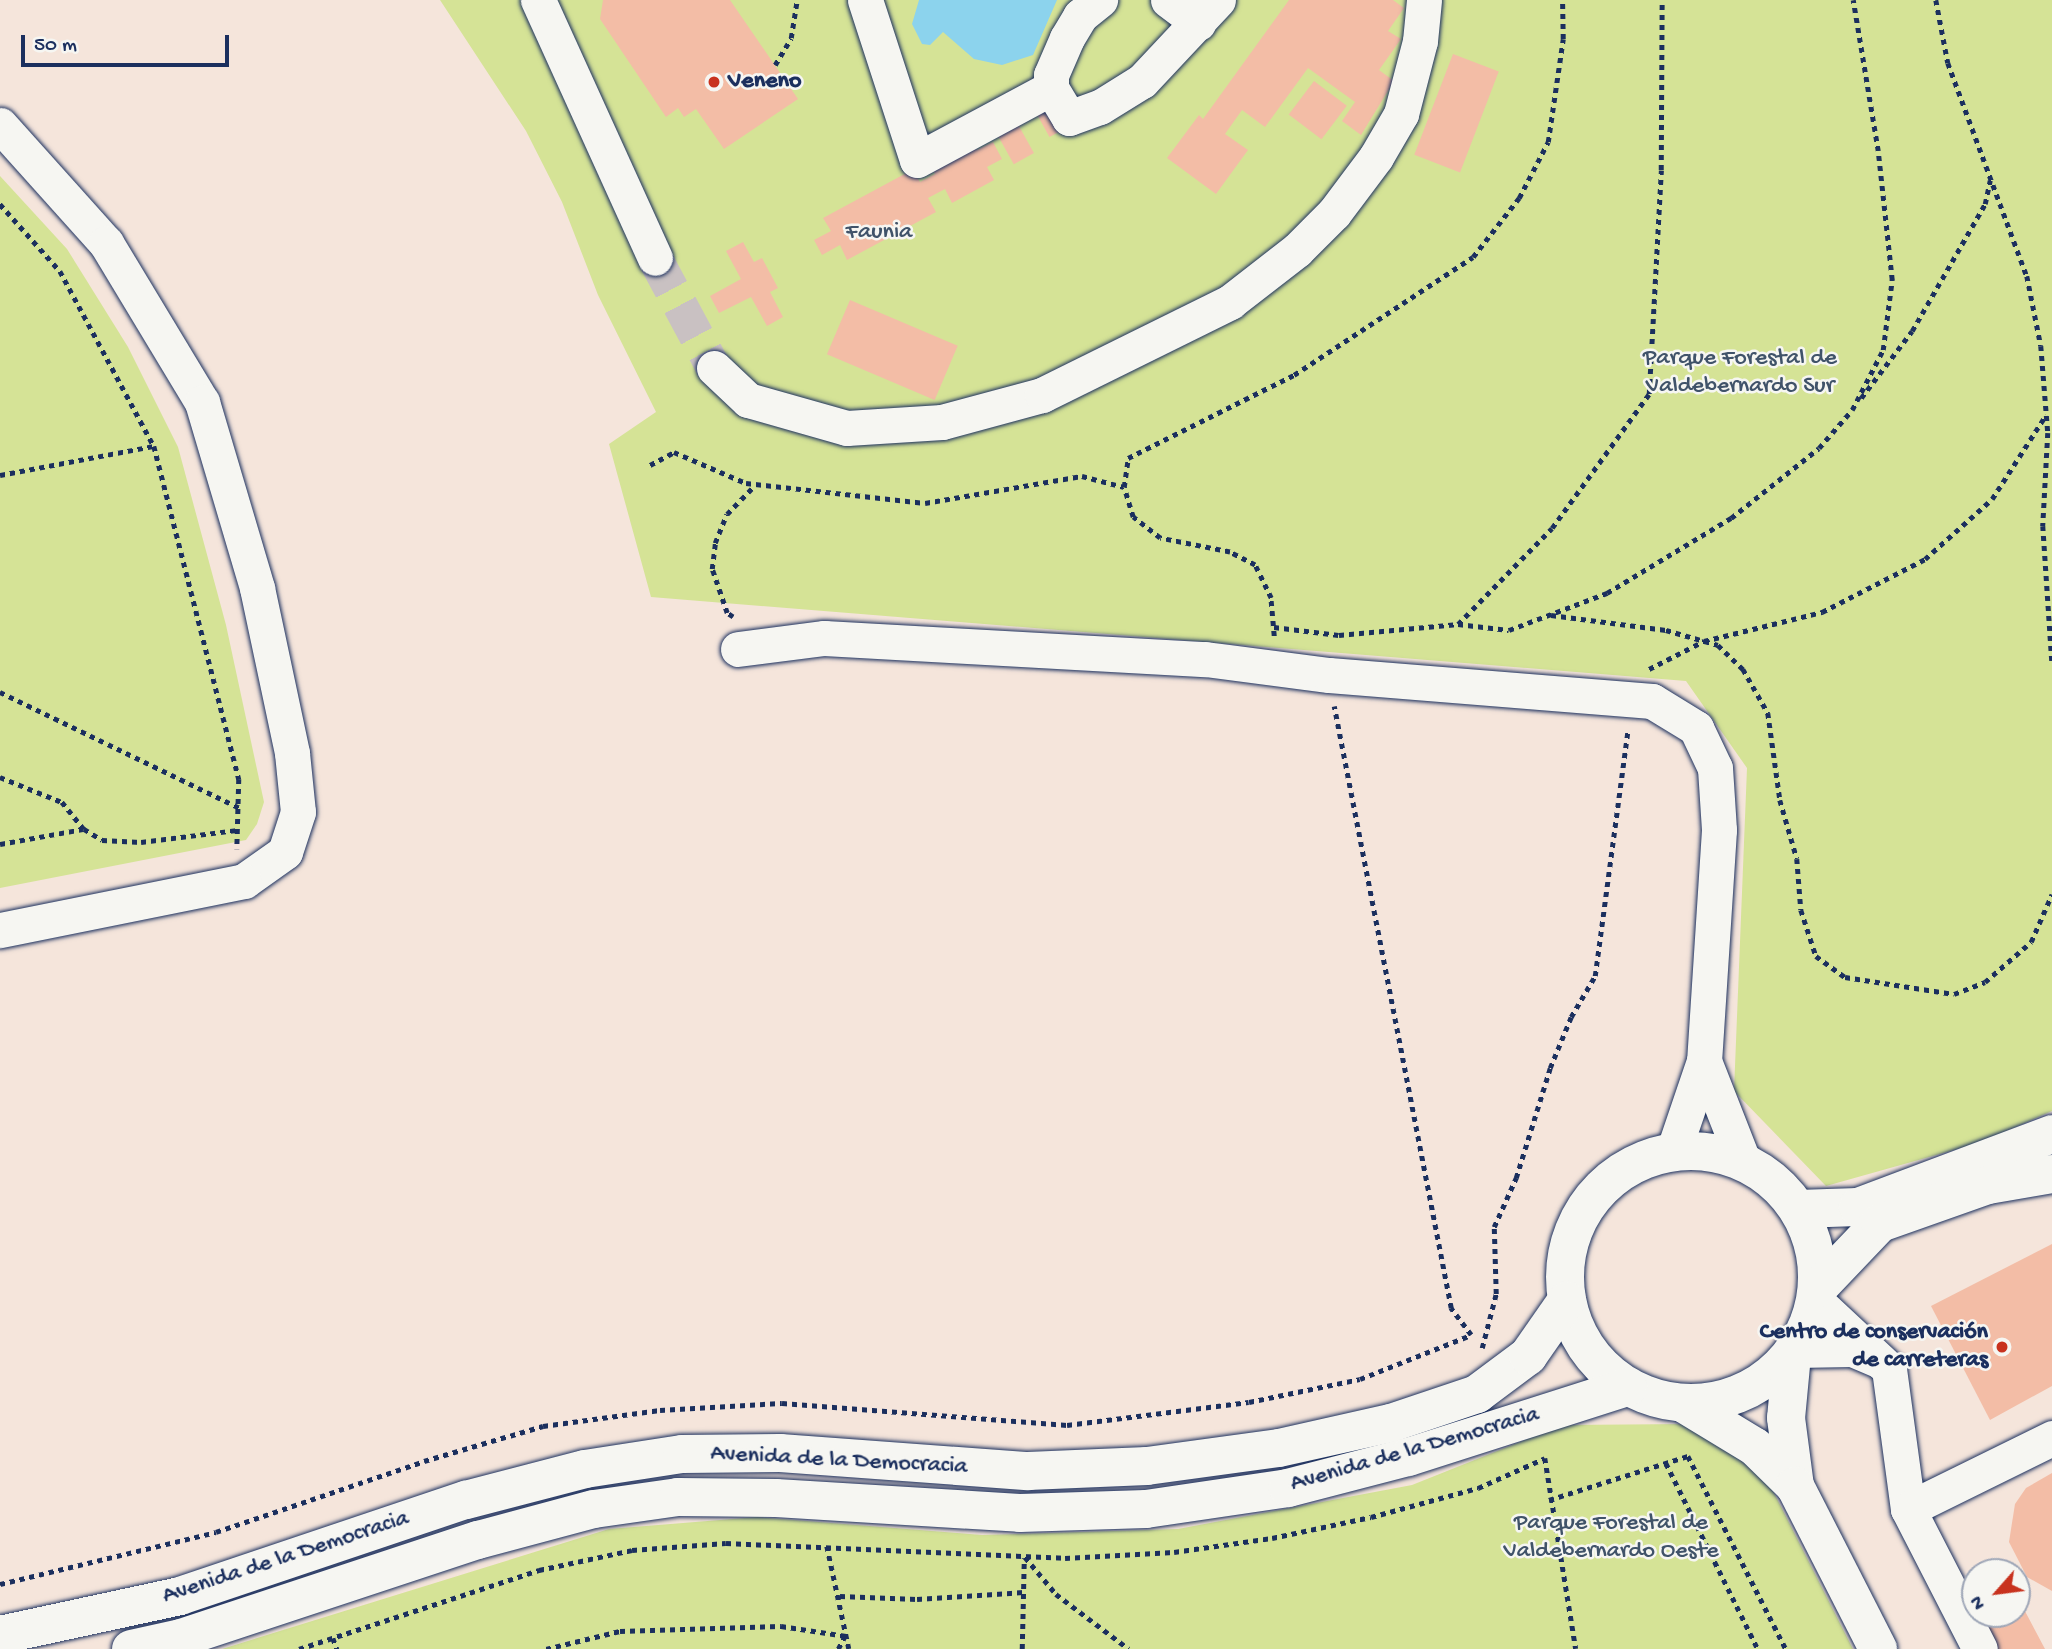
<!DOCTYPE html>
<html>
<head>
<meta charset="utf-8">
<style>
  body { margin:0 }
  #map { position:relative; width:2052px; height:1649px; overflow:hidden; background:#f5e5db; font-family:"Gochi Hand",sans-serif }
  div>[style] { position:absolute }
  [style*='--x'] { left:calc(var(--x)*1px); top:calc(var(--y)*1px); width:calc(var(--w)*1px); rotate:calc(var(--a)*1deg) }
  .green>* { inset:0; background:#d5e396 }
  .water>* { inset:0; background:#8cd3ed }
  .building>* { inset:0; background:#f3bda6; transform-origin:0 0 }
  .minor-tunnel>* { height:35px; margin-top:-17.5px; transform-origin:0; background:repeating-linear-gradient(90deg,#c9c1c2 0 35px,transparent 0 53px) }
  .path>* { height:4.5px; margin-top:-2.25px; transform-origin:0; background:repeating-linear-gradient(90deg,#1b2f5e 0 5px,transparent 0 10px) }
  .roads { filter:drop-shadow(0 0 2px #1b2f5e) drop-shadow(0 0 2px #1b2f5e) }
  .minor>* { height:35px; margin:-17.5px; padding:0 17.5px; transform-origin:17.5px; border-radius:17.5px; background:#f6f6f2 }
  .major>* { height:38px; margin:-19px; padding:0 19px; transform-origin:19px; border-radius:19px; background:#f6f6f2 }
  .major>.ring { margin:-19px; padding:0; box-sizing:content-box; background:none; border:38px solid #f6f6f2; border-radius:50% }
  .highway>* { height:38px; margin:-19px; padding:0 19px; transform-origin:19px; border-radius:19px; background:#f6f6f2 }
  .dots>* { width:19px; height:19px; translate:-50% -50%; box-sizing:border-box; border:4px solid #f6f6f2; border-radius:50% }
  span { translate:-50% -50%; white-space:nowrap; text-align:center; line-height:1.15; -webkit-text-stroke:5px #f6f6f2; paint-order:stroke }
  .poi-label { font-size:24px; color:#1b2f5e; font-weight:700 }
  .left { translate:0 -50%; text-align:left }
  .right { translate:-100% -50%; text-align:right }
  .park-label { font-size:24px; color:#405369 }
  .street-label { font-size:24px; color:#1b2f5e }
  .north { position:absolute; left:1961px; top:1558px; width:70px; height:70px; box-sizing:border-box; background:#f6f6f2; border:2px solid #9ea6b7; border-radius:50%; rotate:242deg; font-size:19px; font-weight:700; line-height:28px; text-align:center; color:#1b2f5e }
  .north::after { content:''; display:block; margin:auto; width:24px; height:32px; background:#c8321e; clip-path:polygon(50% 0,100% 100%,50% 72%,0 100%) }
  .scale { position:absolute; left:21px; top:35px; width:208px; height:32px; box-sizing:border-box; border:4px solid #1b2f5e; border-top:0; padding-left:9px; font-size:21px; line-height:24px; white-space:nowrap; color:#1b2f5e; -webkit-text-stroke:5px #f6f6f2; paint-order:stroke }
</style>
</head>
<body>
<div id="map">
  <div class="green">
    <i style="clip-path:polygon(440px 0,2052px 0,2052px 1111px,1979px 1143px,1826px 1186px,1734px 1091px,1747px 768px,1686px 681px,651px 597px,609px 444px,656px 412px,598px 295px,562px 202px,526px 131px)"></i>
    <i style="clip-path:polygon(0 176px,67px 249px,128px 347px,178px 447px,226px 625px,264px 802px,257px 824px,246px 840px,0 888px)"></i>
    <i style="clip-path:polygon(1690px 1424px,1764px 1473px,1853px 1649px,222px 1649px,609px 1529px,757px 1517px,982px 1535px,1178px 1529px,1412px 1485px,1562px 1425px)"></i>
  </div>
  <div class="water">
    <i style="clip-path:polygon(919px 0,1057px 0,1033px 55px,1002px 65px,974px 59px,943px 32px,930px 45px,922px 44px,912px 24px)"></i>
  </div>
  <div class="building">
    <i style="clip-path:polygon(603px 0,730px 0,798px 99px,724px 149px,696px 109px,684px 117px,678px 108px,666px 117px,600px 19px)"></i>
    <i style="clip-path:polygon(1289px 0,1393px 0,1404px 8px,1388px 31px,1401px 39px,1379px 70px,1394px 81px,1361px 135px,1342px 121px,1355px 102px,1308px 68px,1265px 127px,1242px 110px,1225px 134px,1248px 150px,1216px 194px,1167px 158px,1199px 115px,1203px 119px)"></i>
    <i style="left:1453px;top:54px;width:49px;height:108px;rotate:21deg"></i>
    <i style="left:1314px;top:81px;width:41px;height:42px;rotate:37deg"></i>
    <i style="left:1050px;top:107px;width:26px;height:15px;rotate:61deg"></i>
    <i style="left:1015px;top:119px;width:39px;height:23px;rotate:61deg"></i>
    <i style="clip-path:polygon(971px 139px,977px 150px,993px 142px,1002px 159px,987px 167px,994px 180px,952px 203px,945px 189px,928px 198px,936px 212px,847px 260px,840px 245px,822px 255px,814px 240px,831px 231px,823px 218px,912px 170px,920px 182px,935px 174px,929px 162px)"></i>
    <i style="clip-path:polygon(743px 242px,754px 262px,762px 258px,778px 288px,770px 292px,783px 317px,767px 326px,751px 297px,719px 313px,710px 296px,741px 279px,726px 251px)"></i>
    <i style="left:850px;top:300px;width:117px;height:59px;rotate:23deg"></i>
    <i style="clip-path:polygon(2052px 1244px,2052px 1386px,1990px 1420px,1931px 1306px)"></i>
    <i style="clip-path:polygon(2052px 1473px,2052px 1591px,2027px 1577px,2009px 1542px,2015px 1504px,2026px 1488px)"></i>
    <i style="clip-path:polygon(2017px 1596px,2045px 1649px,1997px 1649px,1980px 1617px,2017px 1614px)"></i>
  </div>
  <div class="minor-tunnel">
    <i style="--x:655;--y:258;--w:125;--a:61.8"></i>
  </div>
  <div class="path">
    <i style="--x:1936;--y:0;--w:64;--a:79.2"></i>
    <i style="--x:1948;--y:63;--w:227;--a:69.7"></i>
    <i style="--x:2027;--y:276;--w:71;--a:78.7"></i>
    <i style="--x:2041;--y:346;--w:87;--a:85.4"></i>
    <i style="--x:2048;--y:433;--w:93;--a:93.1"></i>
    <i style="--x:2043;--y:526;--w:135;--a:86.2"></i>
    <i style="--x:775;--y:65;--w:31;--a:-59"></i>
    <i style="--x:791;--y:38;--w:38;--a:-81"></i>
    <i style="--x:0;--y:204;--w:90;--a:48.2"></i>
    <i style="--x:60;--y:271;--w:199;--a:61.8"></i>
    <i style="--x:154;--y:446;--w:344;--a:75.7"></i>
    <i style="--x:239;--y:779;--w:70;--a:91.6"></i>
    <i style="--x:1861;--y:398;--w:84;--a:-52.7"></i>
    <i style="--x:1912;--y:331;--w:146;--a:-60.1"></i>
    <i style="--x:1985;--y:204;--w:24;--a:-78"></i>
    <i style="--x:650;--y:465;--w:27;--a:-28"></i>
    <i style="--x:674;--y:452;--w:78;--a:23.3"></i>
    <i style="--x:746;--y:483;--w:180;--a:6.4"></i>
    <i style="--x:925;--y:503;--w:159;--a:-9.8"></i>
    <i style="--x:1082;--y:476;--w:43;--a:14.7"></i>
    <i style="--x:0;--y:475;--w:157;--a:-10.7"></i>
    <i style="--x:1551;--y:615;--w:116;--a:7.4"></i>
    <i style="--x:1666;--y:630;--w:54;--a:16.1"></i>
    <i style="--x:1718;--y:645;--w:35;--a:44"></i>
    <i style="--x:1743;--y:669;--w:51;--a:60.4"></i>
    <i style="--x:1768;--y:713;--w:88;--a:82.1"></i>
    <i style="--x:1780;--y:800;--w:61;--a:73.9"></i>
    <i style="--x:1797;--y:859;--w:51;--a:85.5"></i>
    <i style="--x:1801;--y:910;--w:48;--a:71.9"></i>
    <i style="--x:1816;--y:956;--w:36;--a:36"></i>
    <i style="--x:1845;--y:977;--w:110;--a:8.9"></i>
    <i style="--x:1954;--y:994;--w:33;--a:-21"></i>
    <i style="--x:1985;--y:982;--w:61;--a:-41"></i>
    <i style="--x:2031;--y:942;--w:52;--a:-66.4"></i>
    <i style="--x:733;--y:617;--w:7;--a:-146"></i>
    <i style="--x:727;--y:613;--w:46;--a:-108.8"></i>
    <i style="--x:712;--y:569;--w:26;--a:-83"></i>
    <i style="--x:715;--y:543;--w:31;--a:-68"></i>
    <i style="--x:727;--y:514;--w:40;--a:-46"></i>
    <i style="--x:1458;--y:624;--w:51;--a:6.7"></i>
    <i style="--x:1509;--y:630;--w:105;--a:-20.7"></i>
    <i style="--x:1607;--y:593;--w:145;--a:-31.2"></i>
    <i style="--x:1731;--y:518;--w:112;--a:-38.5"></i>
    <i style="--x:1819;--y:448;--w:50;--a:-49"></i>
    <i style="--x:1852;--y:410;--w:68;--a:-62.7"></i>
    <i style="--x:1883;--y:350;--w:71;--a:-82.7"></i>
    <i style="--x:1892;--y:280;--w:130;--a:-96.2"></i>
    <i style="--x:1878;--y:151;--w:153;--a:-99.4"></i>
    <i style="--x:1274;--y:627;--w:65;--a:7"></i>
    <i style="--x:1339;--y:635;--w:120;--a:-5.3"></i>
    <i style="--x:1458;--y:624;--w:134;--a:-45.6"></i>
    <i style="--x:1552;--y:528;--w:165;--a:-54.1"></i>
    <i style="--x:1649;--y:394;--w:224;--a:-86.9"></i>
    <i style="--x:1661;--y:170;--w:170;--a:-89.7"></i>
    <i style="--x:1274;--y:636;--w:38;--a:-95"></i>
    <i style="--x:1271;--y:598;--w:37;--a:-116"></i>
    <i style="--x:1255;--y:565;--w:28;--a:-153"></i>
    <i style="--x:1230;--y:552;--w:71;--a:-168.7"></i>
    <i style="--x:1160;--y:538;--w:34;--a:-142"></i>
    <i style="--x:1133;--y:517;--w:31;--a:-107"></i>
    <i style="--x:1124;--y:487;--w:29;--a:-82"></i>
    <i style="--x:1128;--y:458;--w:186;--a:-26.6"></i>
    <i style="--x:1294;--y:375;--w:214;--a:-33.4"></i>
    <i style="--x:1473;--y:257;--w:75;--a:-52.1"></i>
    <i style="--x:1519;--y:198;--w:63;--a:-62.6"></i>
    <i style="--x:1548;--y:142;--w:104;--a:-81.7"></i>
    <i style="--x:1563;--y:39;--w:39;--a:-91"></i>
    <i style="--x:1649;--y:669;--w:62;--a:-27"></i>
    <i style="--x:1704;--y:641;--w:122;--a:-13.8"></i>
    <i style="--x:1822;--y:612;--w:116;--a:-27.2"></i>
    <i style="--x:1925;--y:559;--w:90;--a:-41.8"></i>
    <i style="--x:1992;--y:499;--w:100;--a:-57.3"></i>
    <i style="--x:0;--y:692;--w:267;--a:25.8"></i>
    <i style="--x:0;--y:777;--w:67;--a:22"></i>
    <i style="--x:62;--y:802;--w:35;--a:51"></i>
    <i style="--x:84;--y:829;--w:21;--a:31"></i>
    <i style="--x:102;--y:840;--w:39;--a:3"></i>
    <i style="--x:141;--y:842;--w:98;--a:-7.1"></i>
    <i style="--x:0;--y:844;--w:84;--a:-10.2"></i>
    <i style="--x:1482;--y:1348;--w:56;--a:-75.5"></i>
    <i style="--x:1496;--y:1294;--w:67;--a:-91.7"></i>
    <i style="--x:1494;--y:1227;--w:54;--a:-65.8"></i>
    <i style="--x:1516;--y:1178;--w:115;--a:-72.8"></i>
    <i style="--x:1550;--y:1068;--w:55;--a:-67.6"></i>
    <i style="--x:1571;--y:1017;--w:48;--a:-59.7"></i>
    <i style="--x:1595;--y:976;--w:248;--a:-82.4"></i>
    <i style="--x:1666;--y:1463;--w:208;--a:63.7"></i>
    <i style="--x:1549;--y:1500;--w:146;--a:-17.6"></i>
    <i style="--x:1688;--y:1456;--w:216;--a:63.1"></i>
    <i style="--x:827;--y:1546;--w:105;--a:77.9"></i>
    <i style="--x:1025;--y:1557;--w:48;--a:50"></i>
    <i style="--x:1056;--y:1594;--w:91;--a:37"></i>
    <i style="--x:0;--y:1584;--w:222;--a:-13.5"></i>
    <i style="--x:216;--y:1532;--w:220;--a:-18.8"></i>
    <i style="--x:424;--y:1461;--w:124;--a:-16.4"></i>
    <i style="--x:543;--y:1426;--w:118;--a:-7.8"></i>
    <i style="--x:660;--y:1410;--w:122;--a:-3.3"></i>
    <i style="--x:782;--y:1403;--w:286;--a:4.4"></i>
    <i style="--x:1067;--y:1425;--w:183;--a:-7.2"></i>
    <i style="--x:1249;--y:1402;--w:113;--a:-11.7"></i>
    <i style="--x:1360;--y:1379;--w:119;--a:-21.6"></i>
    <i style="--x:1471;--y:1335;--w:34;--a:-127"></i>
    <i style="--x:1451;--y:1308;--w:613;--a:-101"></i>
    <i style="--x:840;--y:1596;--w:77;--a:2.2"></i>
    <i style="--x:917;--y:1599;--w:107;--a:-3.7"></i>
    <i style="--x:333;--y:1638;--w:12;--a:70"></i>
    <i style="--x:299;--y:1649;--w:253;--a:-18.2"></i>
    <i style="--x:539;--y:1570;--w:95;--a:-12.1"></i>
    <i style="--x:632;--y:1550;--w:94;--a:-4.3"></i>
    <i style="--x:726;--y:1543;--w:339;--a:2.5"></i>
    <i style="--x:1065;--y:1558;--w:109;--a:-3.2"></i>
    <i style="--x:1174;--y:1552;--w:99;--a:-8.1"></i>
    <i style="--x:1272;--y:1538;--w:101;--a:-12"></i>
    <i style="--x:1371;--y:1517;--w:111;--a:-15.2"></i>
    <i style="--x:1478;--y:1488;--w:73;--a:-24.1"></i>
    <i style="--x:1545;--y:1458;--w:193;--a:80.8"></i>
    <i style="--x:546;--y:1649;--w:76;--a:-13.7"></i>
    <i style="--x:620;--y:1631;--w:161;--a:-1.8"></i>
    <i style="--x:781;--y:1626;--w:66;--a:8.7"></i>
    <i style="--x:838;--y:1649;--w:15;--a:-62"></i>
    <i style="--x:1022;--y:1649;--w:91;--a:-88.7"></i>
  </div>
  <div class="roads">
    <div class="minor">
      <i style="--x:538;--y:0;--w:283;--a:65.6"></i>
      <i style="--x:865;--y:0;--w:168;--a:72"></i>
      <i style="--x:917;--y:160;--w:152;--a:-28.2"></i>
      <i style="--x:1051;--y:88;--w:35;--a:59"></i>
      <i style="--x:1069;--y:118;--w:33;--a:-20"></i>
      <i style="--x:1100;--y:107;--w:49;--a:-31.8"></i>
      <i style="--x:1142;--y:81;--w:111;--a:-46.8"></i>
      <i style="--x:1168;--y:0;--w:38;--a:37"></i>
      <i style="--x:1051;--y:88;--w:13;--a:-90"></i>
      <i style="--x:1051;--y:75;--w:40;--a:-66.6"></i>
      <i style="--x:1067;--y:38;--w:26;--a:-59"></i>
      <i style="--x:1080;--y:16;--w:26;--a:-39"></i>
      <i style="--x:0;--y:125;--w:159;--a:48.1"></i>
      <i style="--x:106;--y:243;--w:186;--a:58.9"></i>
      <i style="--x:202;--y:402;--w:194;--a:73.5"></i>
      <i style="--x:257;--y:588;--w:169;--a:78"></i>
      <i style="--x:292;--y:753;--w:59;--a:84.2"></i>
      <i style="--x:298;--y:812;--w:42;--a:108"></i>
      <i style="--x:285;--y:852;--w:50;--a:144.7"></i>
      <i style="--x:244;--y:881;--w:249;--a:168.6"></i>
      <i style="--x:714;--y:368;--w:47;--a:43.3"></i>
      <i style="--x:748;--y:400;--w:103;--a:15.8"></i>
      <i style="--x:847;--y:428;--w:95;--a:-3.6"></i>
      <i style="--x:942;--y:422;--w:104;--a:-15.1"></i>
      <i style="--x:1042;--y:395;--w:210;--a:-26.3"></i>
      <i style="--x:1230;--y:302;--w:85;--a:-37.8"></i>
      <i style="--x:1297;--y:250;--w:52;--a:-45"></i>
      <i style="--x:1334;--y:213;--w:70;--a:-53.1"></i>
      <i style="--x:1376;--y:157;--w:50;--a:-59.8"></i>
      <i style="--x:1401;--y:114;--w:75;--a:-75.4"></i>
      <i style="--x:1420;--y:41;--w:41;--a:-84.4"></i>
      <i style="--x:738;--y:649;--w:87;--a:-7.3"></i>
      <i style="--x:824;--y:638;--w:382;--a:3.2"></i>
      <i style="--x:1205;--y:659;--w:125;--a:7.4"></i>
      <i style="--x:1329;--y:675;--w:324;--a:4.6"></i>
      <i style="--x:1652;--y:701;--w:52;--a:31.5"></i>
      <i style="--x:1696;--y:728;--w:44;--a:64.6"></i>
      <i style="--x:1715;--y:768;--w:62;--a:86.3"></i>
      <i style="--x:1719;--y:830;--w:231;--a:93.7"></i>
      <i style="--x:1704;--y:1061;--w:96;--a:108.8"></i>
      <i style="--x:1704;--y:1061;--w:110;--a:68.6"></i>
      <i style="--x:1816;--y:1301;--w:100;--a:43"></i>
      <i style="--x:1889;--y:1369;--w:141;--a:82.3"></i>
      <i style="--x:1908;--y:1509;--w:157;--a:62.8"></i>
      <i style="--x:1795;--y:1350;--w:57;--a:-1"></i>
      <i style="--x:1852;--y:1349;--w:30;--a:23"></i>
      <i style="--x:1908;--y:1509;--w:161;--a:-26.2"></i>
    </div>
    <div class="major">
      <i class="ring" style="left:1565px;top:1151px;width:214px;height:214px"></i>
      <i style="--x:1792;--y:1355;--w:63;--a:95.4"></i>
      <i style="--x:1786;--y:1418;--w:69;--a:82.5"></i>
      <i style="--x:1686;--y:1405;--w:81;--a:31.3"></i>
      <i style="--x:1755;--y:1447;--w:56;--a:44.3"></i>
      <i style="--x:1795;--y:1486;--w:183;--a:63"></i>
      <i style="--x:0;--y:1635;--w:184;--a:-12.2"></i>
      <i style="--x:180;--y:1596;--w:302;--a:-18.6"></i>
      <i style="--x:466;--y:1500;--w:123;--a:-14.6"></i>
      <i style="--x:585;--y:1469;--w:98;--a:-8.8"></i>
      <i style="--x:682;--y:1454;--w:98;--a:-0.6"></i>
      <i style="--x:780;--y:1453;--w:249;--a:4.2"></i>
      <i style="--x:1028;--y:1471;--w:119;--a:-2.4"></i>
      <i style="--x:1147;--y:1466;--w:133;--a:-7.8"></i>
      <i style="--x:1279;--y:1448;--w:115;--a:-12.6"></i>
      <i style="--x:1391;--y:1423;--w:91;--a:-18.6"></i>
      <i style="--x:1477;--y:1394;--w:64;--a:-36.7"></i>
      <i style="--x:1528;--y:1356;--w:68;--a:-55.1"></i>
      <i style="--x:131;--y:1649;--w:51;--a:-12.4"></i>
      <i style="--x:181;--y:1638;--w:313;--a:-18.3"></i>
      <i style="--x:478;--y:1540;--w:120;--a:-15"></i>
      <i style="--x:594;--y:1509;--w:85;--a:-8.1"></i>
      <i style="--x:678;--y:1497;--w:98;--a:0.6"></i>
      <i style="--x:776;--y:1498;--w:244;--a:3.5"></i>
      <i style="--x:1020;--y:1513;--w:126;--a:-1.8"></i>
      <i style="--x:1146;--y:1509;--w:144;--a:-8.4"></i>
      <i style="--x:1288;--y:1488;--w:124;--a:-14.5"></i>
      <i style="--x:1408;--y:1457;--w:231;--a:-17.7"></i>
    </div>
    <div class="highway">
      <i style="--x:1798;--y:1209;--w:60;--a:-1.9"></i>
      <i style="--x:1858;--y:1207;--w:207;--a:-20.6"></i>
      <i style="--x:1817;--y:1289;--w:91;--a:-46.3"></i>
      <i style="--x:1880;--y:1223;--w:114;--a:-19.4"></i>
      <i style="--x:1988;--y:1185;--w:65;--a:-9.8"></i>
    </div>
  </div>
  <div class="dots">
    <i style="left:714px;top:82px;background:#c8321e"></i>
    <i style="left:2002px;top:1347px;background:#c8321e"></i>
  </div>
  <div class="poi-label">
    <span class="left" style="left:728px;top:82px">Veneno</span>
    <span class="right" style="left:1988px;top:1347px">Centro de conservación<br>de carreteras</span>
  </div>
  <div class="park-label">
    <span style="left:879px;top:233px">Faunia</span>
    <span style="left:1740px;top:373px">Parque Forestal de<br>Valdebernardo Sur</span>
    <span style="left:1611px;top:1538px">Parque Forestal de<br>Valdebernardo Oeste</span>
  </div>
  <div class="street-label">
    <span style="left:1415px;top:1450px;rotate:-16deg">Avenida de la Democracia</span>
    <span style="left:839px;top:1461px;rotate:3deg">Avenida de la Democracia</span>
    <span style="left:286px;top:1558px;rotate:-18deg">Avenida de la Democracia</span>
  </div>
  <div class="north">N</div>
  <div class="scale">50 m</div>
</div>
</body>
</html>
